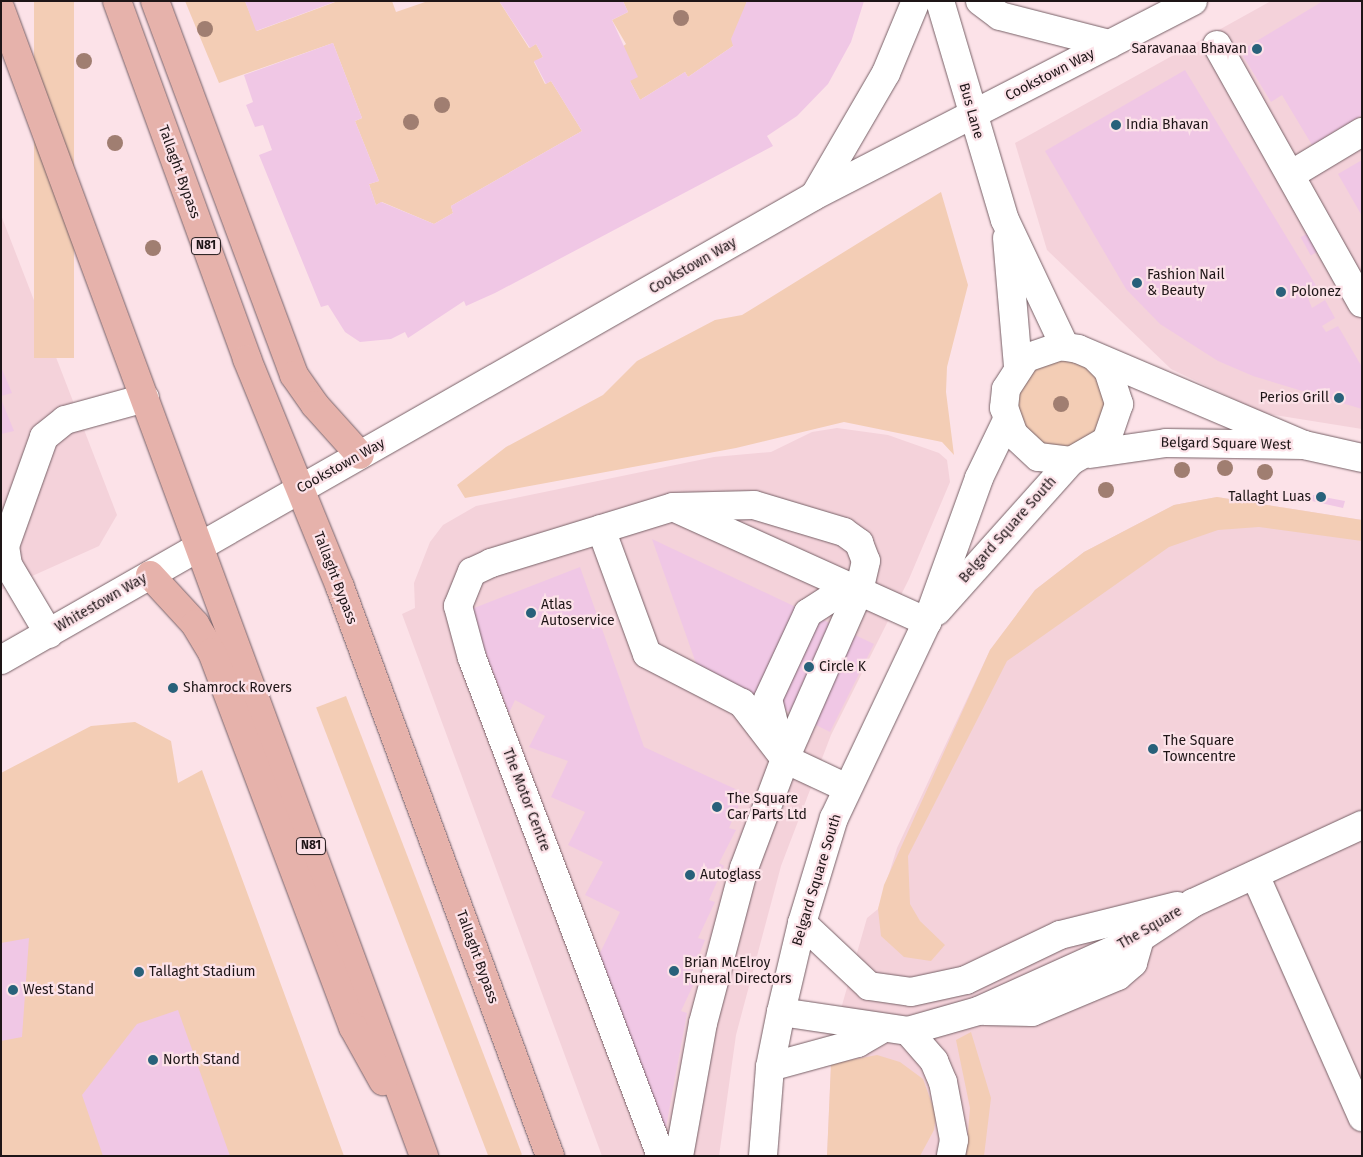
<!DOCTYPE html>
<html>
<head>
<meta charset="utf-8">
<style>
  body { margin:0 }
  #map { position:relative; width:1363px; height:1157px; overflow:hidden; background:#fce2e8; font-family:"Fira Sans",sans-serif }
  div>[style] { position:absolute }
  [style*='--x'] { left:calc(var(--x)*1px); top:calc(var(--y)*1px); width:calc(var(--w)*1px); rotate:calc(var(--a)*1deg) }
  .built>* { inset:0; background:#f4d2da }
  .green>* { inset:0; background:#f3cdb5; transform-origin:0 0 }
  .building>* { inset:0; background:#f0c7e5; transform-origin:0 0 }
  .roads { filter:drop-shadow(0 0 1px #776167) drop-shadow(0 0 1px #776167) }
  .minor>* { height:28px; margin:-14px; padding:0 14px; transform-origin:14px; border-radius:14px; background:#fff }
  .major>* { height:28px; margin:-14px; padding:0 14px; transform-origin:14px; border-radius:14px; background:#e6b2ab }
  .trees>* { width:16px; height:16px; margin:-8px; border-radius:50%; background:#a07e71 }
  .dots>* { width:14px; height:14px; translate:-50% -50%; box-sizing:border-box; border:2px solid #fce2e8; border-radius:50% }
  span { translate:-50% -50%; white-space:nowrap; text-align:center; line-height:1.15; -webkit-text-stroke:4.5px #fce2e8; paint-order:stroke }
  .shield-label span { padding:1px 4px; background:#fce2e8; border:1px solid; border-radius:4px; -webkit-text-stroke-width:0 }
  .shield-label { font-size:12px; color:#1e1517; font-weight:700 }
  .poi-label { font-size:14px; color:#1e1517 }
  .right { translate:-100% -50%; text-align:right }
  .left { translate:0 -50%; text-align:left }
  .street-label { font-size:14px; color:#1e1517 }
  .frame { position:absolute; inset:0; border:2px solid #1e1517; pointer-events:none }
</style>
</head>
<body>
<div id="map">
  <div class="built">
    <i style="clip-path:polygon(1271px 1px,1362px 1px,1362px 429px,1263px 413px,1171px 369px,1047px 250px,1015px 143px)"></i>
    <i style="clip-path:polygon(1px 215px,117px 515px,99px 546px,1px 590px)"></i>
    <i style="clip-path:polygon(837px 428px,888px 435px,939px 453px,947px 460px,950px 482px,909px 579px,831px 735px,781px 866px,736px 1035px,719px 1156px,602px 1156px,402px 614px,415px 608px,414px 583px,430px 542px,443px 525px,476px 506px,714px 457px,771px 452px,812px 432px)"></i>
    <i style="clip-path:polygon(1217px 497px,1362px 520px,1362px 1156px,827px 1156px,831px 1065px,824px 1068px,867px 918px,878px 909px,897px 848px,990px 650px,1035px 590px,1084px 552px,1174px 505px)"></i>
  </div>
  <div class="green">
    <i style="left:34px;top:1px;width:40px;height:357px"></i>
    <i style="clip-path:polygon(185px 1px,245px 1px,257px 31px,338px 1px,392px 1px,396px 12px,428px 1px,499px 1px,529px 48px,536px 44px,543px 57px,534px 62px,545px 84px,551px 81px,582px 131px,451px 206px,453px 213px,434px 224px,382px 202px,376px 205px,369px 184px,379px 181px,355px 121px,362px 118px,333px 43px,219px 83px)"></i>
    <i style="clip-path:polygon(623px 1px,747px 1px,733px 46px,688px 77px,685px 72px,640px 100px,630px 81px,622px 47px,626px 44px,612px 20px,628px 12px)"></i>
    <i style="clip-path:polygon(941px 192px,968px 285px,947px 367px,946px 392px,954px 455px,942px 442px,844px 422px,736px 448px,465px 498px,457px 485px,506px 447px,603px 395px,637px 361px,715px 320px,742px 315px)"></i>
    <i style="clip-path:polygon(1078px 352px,1113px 388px,1089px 452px,1034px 452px,1009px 389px,1016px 374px)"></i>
    <i style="clip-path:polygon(1217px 497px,1362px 520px,1362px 541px,1259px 527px,1218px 530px,1169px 547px,1007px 661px,908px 856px,910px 904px,920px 921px,945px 945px,931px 961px,904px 957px,881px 936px,878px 909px,884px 885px,990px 650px,1035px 590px,1084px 552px,1174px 505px)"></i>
    <i style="left:346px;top:696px;width:491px;height:32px;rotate:69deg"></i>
    <i style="clip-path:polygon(135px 722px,171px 741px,178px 783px,202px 770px,344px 1156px,1px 1156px,1px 773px,91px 726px)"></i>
    <i style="clip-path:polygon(971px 1032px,991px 1098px,984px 1156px,966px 1156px,970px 1108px,956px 1040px)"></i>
    <i style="clip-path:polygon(877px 1055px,900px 1062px,923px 1079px,936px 1115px,934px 1130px,920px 1156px,827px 1156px,831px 1064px)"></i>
  </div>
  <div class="building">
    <i style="clip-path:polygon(245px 1px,337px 1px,256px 31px)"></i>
    <i style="clip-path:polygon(499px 1px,623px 1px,628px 12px,612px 20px,638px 77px,630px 81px,640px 100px,685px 72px,688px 77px,733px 46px,731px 39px,747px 1px,864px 1px,851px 42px,828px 84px,797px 116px,767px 136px,773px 146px,495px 293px,466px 306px,464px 301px,408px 338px,405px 332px,391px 339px,360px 342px,345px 332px,328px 305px,321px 307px,259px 155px,272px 150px,263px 125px,255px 127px,246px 105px,253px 102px,244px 75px,333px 43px,362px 118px,355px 121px,379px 181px,369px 184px,376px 205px,381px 202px,434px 224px,453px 213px,451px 206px,582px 131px,551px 81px,546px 84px,534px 61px,543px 57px,536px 44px,530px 48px)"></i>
    <i style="clip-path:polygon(1323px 1px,1362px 1px,1362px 115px,1312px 145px,1282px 95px,1271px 102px,1240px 51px)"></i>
    <i style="clip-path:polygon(1185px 70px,1320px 292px,1308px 298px,1312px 308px,1325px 300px,1335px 318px,1322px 326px,1326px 332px,1338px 326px,1362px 367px,1362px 409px,1253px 376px,1218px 361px,1160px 324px,1126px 289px,1045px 151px)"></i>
    <i style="clip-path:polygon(1362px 160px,1362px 216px,1338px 174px)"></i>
    <i style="left:1319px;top:227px;width:21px;height:21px;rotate:61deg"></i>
    <i style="clip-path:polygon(1px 367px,12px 393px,1px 396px)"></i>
    <i style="clip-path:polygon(1px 399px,14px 431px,1px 434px)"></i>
    <i style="clip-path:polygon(1313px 495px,1345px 501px,1343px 508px,1312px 501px)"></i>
    <i style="clip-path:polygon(652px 539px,874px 644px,830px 732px,697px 666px)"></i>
    <i style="clip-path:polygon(580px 567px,644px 747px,744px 793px,729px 828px,736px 830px,719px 863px,724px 866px,709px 900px,715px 902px,698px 938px,705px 940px,691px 975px,697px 977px,681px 1011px,687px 1013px,664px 1138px,598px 957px,620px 912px,585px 895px,603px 862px,568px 845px,585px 812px,551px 797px,568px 761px,529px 747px,545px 716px,515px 700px,509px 713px,469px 610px)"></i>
    <i style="clip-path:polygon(29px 938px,22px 1037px,1px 1041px,1px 943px)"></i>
    <i style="clip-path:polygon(178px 1010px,230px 1156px,103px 1156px,82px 1095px,137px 1024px)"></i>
  </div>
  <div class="roads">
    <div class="minor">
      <i style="--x:940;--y:1;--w:228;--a:73.5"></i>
      <i style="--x:1005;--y:220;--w:140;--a:64.7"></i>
      <i style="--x:980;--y:1;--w:25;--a:37"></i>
      <i style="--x:1000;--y:16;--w:113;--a:14.4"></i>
      <i style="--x:1217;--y:45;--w:296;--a:60.7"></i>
      <i style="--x:1292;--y:174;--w:82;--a:-31"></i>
      <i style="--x:815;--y:195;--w:141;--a:-59.8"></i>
      <i style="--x:886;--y:73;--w:78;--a:-67.4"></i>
      <i style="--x:1007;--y:238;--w:128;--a:85.1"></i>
      <i style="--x:1095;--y:357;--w:18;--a:45"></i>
      <i style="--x:1108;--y:370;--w:36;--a:72"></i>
      <i style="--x:1119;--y:404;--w:39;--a:109"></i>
      <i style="--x:1106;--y:441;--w:40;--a:150.3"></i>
      <i style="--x:1071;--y:461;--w:33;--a:-173"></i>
      <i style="--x:1038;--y:457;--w:33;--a:-137"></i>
      <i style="--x:1014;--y:435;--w:29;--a:-110"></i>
      <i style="--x:1004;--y:408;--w:19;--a:-84"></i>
      <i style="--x:1006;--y:389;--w:37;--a:-57"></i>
      <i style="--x:1026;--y:358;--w:36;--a:-19"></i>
      <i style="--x:1060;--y:346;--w:18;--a:9"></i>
      <i style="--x:1078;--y:349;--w:246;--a:23"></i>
      <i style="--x:1090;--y:454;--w:77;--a:-8.2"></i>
      <i style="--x:1166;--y:443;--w:138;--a:0.8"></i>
      <i style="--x:1304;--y:445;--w:59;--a:12.6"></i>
      <i style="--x:675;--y:508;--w:277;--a:24.3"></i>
      <i style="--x:601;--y:529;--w:133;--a:69.8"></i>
      <i style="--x:647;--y:654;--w:107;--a:27.3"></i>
      <i style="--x:742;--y:703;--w:71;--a:52.5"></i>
      <i style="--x:785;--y:759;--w:68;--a:25.1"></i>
      <i style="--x:937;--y:611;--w:201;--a:-48.2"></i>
      <i style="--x:49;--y:634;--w:80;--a:-120.7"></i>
      <i style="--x:8;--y:565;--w:19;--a:-99"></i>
      <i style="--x:5;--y:546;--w:116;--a:-70.3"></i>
      <i style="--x:44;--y:437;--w:27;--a:-39"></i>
      <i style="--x:65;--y:420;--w:83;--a:-15.4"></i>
      <i style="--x:1;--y:660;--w:936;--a:-29.71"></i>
      <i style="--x:814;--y:196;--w:426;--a:-27.2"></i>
      <i style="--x:779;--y:744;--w:46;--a:-103.7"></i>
      <i style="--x:768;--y:699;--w:95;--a:-65.1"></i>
      <i style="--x:808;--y:613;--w:30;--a:-33"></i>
      <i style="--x:833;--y:597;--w:27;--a:-13"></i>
      <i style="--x:1255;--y:875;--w:265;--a:66.1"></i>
      <i style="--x:802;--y:923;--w:92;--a:43.2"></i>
      <i style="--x:869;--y:986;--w:42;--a:8.1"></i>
      <i style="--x:911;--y:992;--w:56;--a:-12.3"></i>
      <i style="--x:966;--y:980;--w:104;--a:-25.6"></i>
      <i style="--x:1060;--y:935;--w:121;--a:-13.9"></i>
      <i style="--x:985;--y:1011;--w:47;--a:1.2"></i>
      <i style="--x:1032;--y:1012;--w:93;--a:-22.7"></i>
      <i style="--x:1118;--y:976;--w:20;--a:-41"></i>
      <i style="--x:1133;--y:963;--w:26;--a:-74"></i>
      <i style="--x:781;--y:1012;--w:128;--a:8.5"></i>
      <i style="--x:908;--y:1031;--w:73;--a:-15.9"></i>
      <i style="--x:978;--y:1011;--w:178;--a:-24.3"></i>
      <i style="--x:1140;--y:938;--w:64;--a:-33.4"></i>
      <i style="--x:1193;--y:903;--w:186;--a:-24.8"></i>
      <i style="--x:908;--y:1031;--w:40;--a:49"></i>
      <i style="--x:934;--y:1061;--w:23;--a:67"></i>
      <i style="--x:943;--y:1082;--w:59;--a:79.3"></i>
      <i style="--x:954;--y:1140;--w:16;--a:101"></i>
      <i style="--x:770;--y:1067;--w:91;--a:-15.3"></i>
      <i style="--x:858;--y:1043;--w:28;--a:-30"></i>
      <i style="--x:661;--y:1156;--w:533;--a:-110.78"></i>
      <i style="--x:472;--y:658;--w:54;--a:-105.1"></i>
      <i style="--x:458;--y:606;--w:37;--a:-68"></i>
      <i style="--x:472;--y:572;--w:21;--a:-25"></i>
      <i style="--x:491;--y:563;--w:190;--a:-17.1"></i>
      <i style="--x:673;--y:507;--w:81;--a:-1.4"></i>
      <i style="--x:754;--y:505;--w:94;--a:16.7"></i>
      <i style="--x:844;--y:532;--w:19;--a:36"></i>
      <i style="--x:859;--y:543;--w:19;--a:69"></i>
      <i style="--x:866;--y:561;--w:31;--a:103"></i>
      <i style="--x:859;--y:591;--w:184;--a:113.8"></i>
      <i style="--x:785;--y:759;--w:116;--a:110.6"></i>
      <i style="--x:744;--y:868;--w:160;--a:104.8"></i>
      <i style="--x:703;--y:1023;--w:135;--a:100.2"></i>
      <i style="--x:763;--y:1156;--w:89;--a:-85.5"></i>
      <i style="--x:770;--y:1067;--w:56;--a:-78.7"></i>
      <i style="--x:781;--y:1012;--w:91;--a:-76.7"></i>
      <i style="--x:802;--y:923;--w:110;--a:-73.1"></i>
      <i style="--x:834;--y:818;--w:217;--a:-64.6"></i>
      <i style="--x:927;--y:622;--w:153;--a:-70.1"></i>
      <i style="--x:979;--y:478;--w:64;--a:-64.2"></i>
    </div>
    <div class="major">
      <i style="--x:117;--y:1;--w:381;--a:70"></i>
      <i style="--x:247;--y:359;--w:246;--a:67.8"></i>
      <i style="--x:340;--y:587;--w:607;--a:69.74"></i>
      <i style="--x:155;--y:1;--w:399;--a:69.6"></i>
      <i style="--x:294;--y:375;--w:37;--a:55"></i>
      <i style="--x:315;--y:405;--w:67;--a:48"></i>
      <i style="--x:1;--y:10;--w:1222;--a:69.74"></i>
      <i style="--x:150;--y:575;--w:67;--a:47.4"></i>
      <i style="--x:195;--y:624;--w:33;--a:59"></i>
      <i style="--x:212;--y:652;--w:401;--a:69.4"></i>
      <i style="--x:353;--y:1027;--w:62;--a:60.9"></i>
    </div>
  </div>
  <div class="trees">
    <i style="left:681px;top:18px"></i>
    <i style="left:205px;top:29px"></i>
    <i style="left:84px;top:61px"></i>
    <i style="left:442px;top:105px"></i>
    <i style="left:411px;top:122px"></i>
    <i style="left:115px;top:143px"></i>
    <i style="left:153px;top:248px"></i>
    <i style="left:1061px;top:404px"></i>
    <i style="left:1225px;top:468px"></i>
    <i style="left:1182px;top:470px"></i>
    <i style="left:1265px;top:472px"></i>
    <i style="left:1106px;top:490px"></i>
  </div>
  <div class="dots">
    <i style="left:1257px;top:49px;background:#28617a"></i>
    <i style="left:1116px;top:125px;background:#28617a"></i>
    <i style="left:1137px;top:283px;background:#28617a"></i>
    <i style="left:1281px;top:292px;background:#28617a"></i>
    <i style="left:1339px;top:398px;background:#28617a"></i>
    <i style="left:1321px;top:497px;background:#28617a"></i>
    <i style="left:531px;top:613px;background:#28617a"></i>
    <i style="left:809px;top:667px;background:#28617a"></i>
    <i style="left:173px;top:688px;background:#28617a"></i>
    <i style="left:1153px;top:749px;background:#28617a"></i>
    <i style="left:717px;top:807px;background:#28617a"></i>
    <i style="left:690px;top:875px;background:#28617a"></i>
    <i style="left:674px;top:971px;background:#28617a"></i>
    <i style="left:139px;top:972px;background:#28617a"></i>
    <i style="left:13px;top:990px;background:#28617a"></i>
    <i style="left:153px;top:1060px;background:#28617a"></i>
  </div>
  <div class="shield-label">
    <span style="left:206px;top:246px">N81</span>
    <span style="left:311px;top:846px">N81</span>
  </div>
  <div class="poi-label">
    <span class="right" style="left:1247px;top:49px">Saravanaa Bhavan</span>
    <span class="left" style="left:1126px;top:125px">India Bhavan</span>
    <span class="left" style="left:1147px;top:283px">Fashion Nail<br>&amp; Beauty</span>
    <span class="left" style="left:1291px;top:292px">Polonez</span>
    <span class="right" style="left:1329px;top:398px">Perios Grill</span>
    <span class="right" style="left:1311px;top:497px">Tallaght Luas</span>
    <span class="left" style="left:541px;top:613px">Atlas<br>Autoservice</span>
    <span class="left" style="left:819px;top:667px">Circle K</span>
    <span class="left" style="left:183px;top:688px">Shamrock Rovers</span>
    <span class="left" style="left:1163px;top:749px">The Square<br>Towncentre</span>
    <span class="left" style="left:727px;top:807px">The Square<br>Car Parts Ltd</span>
    <span class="left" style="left:700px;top:875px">Autoglass</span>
    <span class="left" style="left:684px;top:971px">Brian McElroy<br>Funeral Directors</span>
    <span class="left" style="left:149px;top:972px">Tallaght Stadium</span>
    <span class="left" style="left:23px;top:990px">West Stand</span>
    <span class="left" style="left:163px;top:1060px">North Stand</span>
  </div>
  <div class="street-label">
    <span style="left:1050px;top:75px;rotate:-27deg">Cookstown Way</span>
    <span style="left:971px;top:111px;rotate:74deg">Bus Lane</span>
    <span style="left:179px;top:172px;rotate:70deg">Tallaght Bypass</span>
    <span style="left:693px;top:266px;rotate:-30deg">Cookstown Way</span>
    <span style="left:1226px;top:444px;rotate:1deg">Belgard Square West</span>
    <span style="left:341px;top:466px;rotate:-29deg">Cookstown Way</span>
    <span style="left:1008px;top:530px;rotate:-48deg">Belgard Square South</span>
    <span style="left:335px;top:578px;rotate:69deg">Tallaght Bypass</span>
    <span style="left:101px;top:603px;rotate:-30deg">Whitestown Way</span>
    <span style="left:526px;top:800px;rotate:69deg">The Motor Centre</span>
    <span style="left:817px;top:880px;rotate:-73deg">Belgard Square South</span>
    <span style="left:1150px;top:928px;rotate:-30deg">The Square</span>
    <span style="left:477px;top:957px;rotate:70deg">Tallaght Bypass</span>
  </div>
  <div class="frame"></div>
</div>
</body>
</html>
